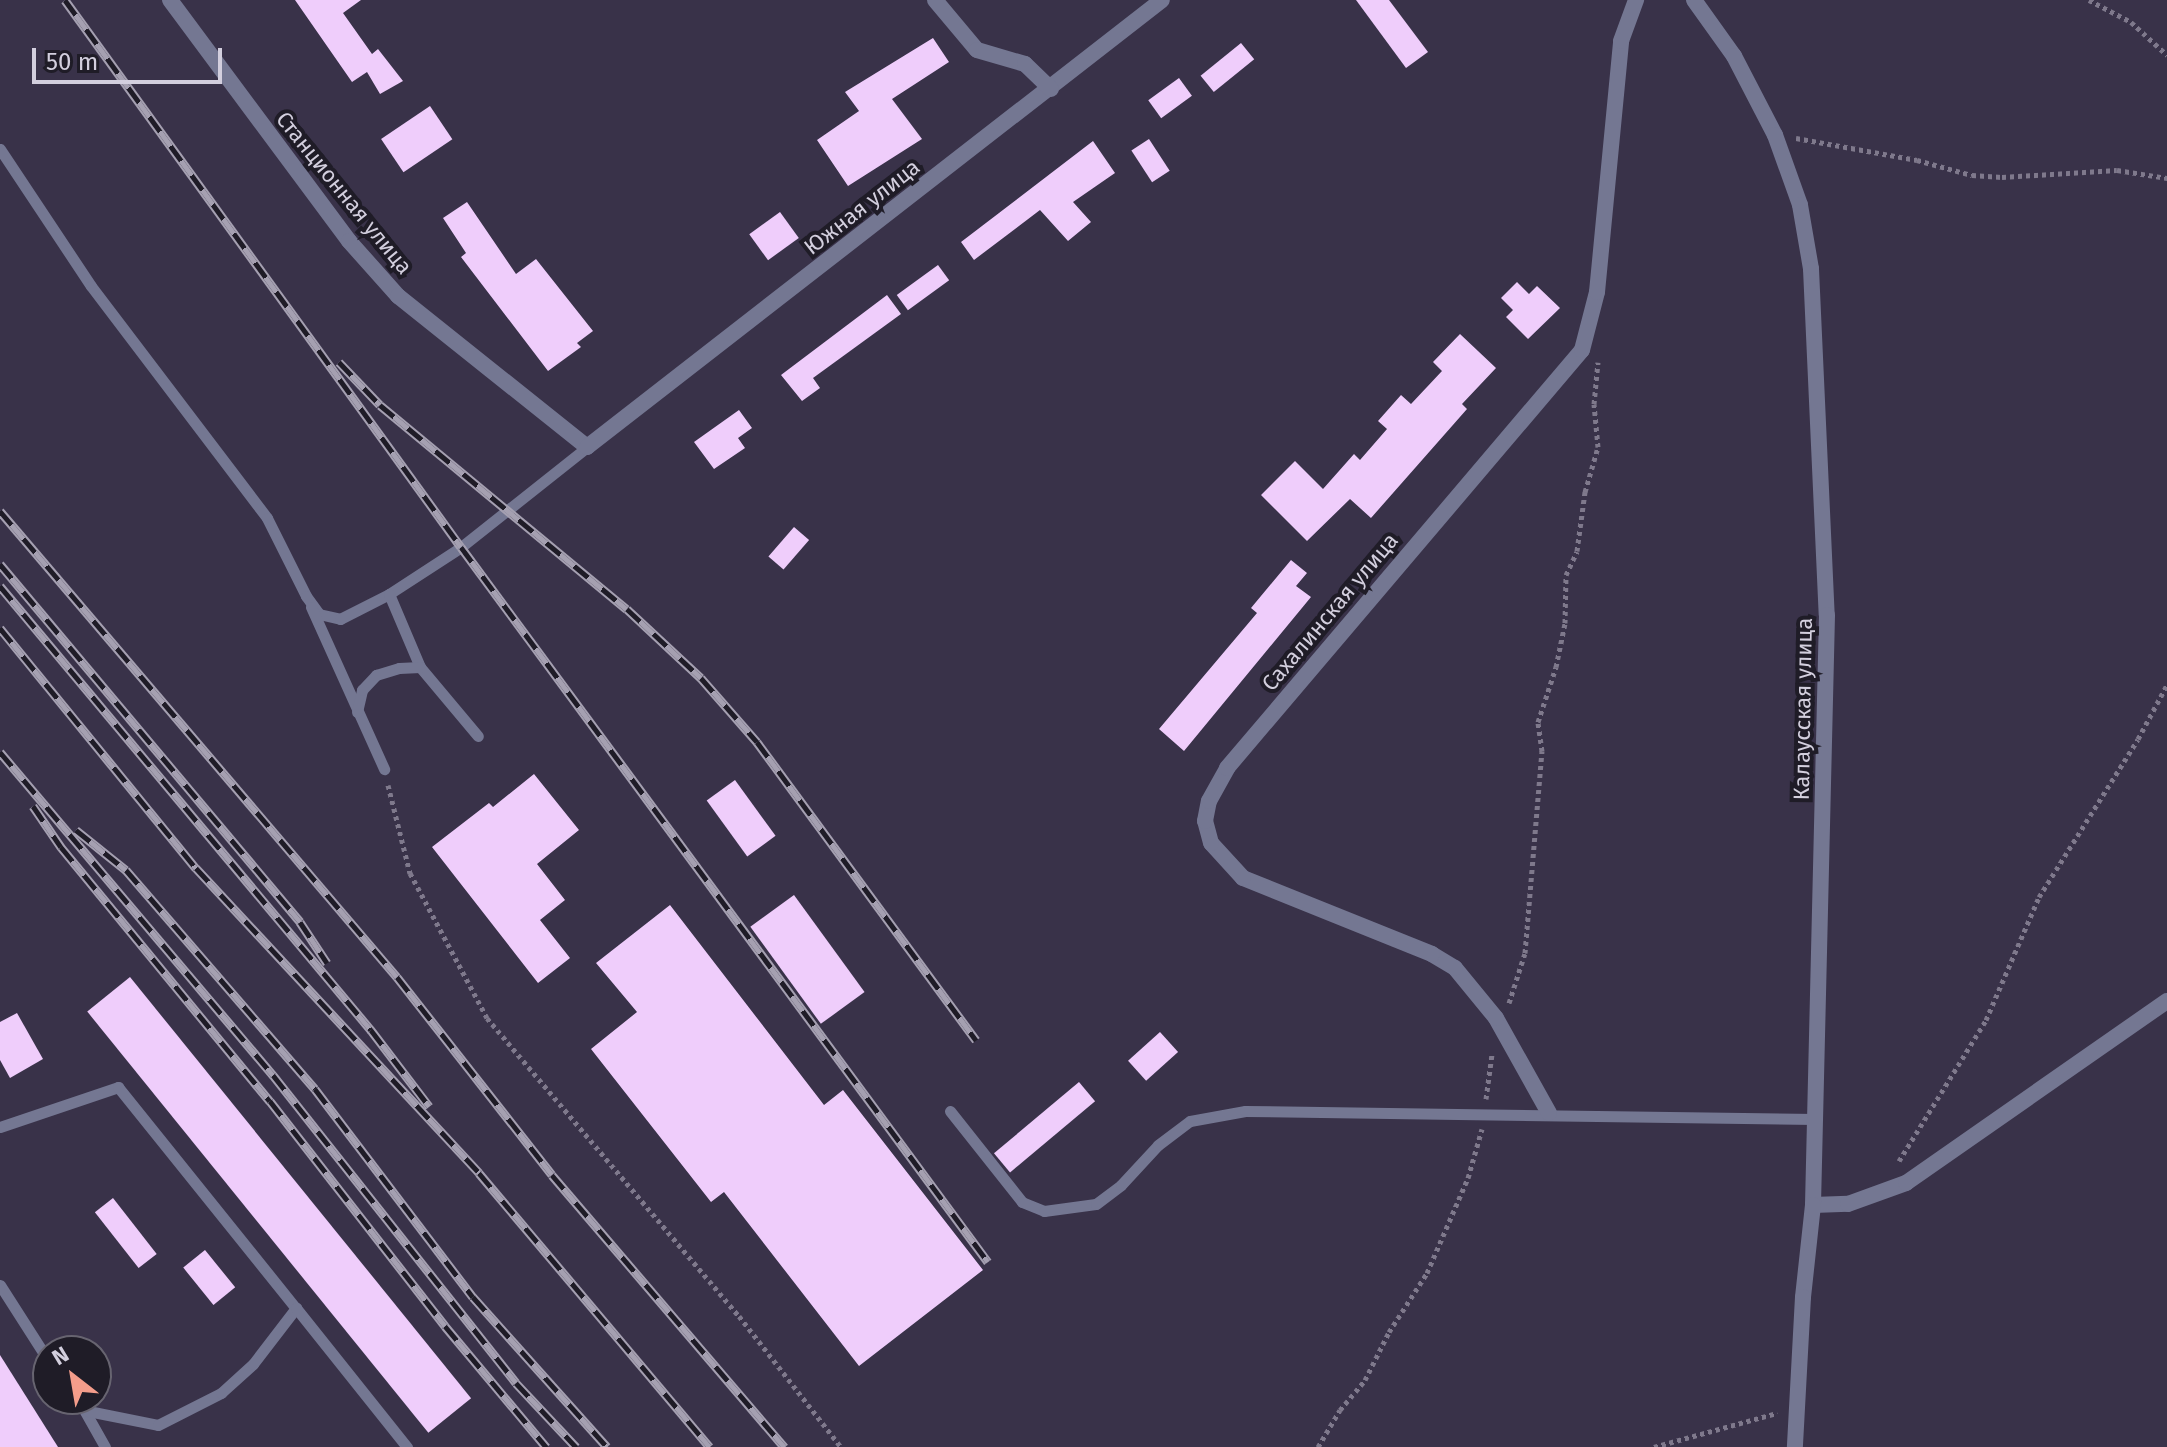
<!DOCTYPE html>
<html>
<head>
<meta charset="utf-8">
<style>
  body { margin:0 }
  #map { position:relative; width:2167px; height:1447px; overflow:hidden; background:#393249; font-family:"Fira Sans",sans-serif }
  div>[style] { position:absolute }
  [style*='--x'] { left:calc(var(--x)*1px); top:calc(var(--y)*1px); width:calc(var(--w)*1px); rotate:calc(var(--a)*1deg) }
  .building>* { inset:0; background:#efcdfb; transform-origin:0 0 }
  .path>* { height:5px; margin-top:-2.5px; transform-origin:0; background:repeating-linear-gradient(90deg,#7f798c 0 4px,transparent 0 8px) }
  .service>* { height:11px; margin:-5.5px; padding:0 5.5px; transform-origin:5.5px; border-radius:5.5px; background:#747792 }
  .minor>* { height:16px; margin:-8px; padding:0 8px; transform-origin:8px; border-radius:8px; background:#747792 }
  .tertiary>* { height:16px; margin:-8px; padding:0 8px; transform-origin:8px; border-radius:8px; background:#747792 }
  .rail>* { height:9px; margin-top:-4.5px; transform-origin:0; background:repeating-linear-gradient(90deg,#1f1c27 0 18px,#a5a0b1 0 36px); box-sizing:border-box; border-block:2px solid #a5a0b1 }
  span { translate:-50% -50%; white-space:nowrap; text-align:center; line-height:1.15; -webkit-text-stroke:8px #1f1c27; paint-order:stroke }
  .street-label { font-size:22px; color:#d3cfde }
  .north { position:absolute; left:32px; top:1335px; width:80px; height:80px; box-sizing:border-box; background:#1f1c27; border:2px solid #676470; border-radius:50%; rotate:329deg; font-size:22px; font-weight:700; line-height:32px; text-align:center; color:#d3cfde }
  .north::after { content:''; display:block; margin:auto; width:28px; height:36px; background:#f49d8b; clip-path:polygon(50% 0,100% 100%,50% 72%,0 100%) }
  .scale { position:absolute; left:32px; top:48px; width:190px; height:36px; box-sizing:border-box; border:4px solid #d3cfde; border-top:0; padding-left:10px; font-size:24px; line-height:28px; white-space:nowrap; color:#d3cfde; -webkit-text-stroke:6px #1f1c27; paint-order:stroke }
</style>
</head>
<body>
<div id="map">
  <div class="building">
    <i style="clip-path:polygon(295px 0,361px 0,343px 13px,372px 54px,378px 49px,403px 81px,380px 94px,367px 72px,352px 82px)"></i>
    <i style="clip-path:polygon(1356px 0,1389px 0,1428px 52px,1406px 68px)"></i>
    <i style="clip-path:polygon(933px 38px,949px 62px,892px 99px,922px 139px,848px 186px,817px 140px,859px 111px,845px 92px)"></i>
    <i style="left:1241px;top:43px;width:21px;height:52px;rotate:51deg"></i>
    <i style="left:1179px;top:78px;width:22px;height:38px;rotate:54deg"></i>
    <i style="left:430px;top:106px;width:40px;height:59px;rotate:56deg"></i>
    <i style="left:1149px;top:139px;width:38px;height:21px;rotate:57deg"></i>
    <i style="clip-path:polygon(1093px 141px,1115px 173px,1073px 202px,1091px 222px,1068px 241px,1040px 210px,974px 260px,961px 242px)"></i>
    <i style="clip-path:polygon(467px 202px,516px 274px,536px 259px,593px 331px,577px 343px,581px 347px,548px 371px,461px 257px,466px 253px,443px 218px)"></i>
    <i style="left:780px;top:212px;width:32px;height:38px;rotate:54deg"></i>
    <i style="left:938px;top:265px;width:19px;height:51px;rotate:54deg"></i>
    <i style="clip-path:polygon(1517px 282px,1529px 294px,1537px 286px,1560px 308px,1528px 339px,1506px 317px,1513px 310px,1501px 298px)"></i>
    <i style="clip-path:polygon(887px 295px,901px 314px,813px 378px,820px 388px,802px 401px,781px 375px)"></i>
    <i style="clip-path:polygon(1460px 334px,1496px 368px,1462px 404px,1467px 409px,1371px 518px,1350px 499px,1307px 541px,1261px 495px,1295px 461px,1323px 489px,1354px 454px,1360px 460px,1387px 429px,1378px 421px,1401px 395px,1411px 404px,1442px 371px,1433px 362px)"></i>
    <i style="clip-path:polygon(739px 410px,752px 428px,738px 438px,745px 448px,714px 469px,694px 442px)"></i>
    <i style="left:794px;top:527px;width:20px;height:39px;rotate:41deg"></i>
    <i style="clip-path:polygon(1291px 560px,1307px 573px,1296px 586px,1311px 597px,1184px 751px,1159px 729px,1257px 613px,1251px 608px)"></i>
    <i style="clip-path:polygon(534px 774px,579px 830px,537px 864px,565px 900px,540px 920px,570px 958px,538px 983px,432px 847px,489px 803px,493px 807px)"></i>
    <i style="left:735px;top:780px;width:69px;height:35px;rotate:54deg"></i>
    <i style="left:794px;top:895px;width:120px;height:54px;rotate:54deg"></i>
    <i style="clip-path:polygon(670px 905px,824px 1105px,843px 1090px,983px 1270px,859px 1366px,724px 1192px,711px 1202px,591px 1049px,637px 1012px,596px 963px)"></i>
    <i style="left:130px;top:977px;width:542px;height:55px;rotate:51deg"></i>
    <i style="clip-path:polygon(17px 1013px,43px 1059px,10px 1078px,0 1060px,0 1022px)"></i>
    <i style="left:1160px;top:1032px;width:27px;height:43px;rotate:48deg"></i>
    <i style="left:1079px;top:1082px;width:25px;height:111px;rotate:50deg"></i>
    <i style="left:113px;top:1198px;width:71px;height:23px;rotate:52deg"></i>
    <i style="left:205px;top:1250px;width:48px;height:28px;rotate:51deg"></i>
    <i style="clip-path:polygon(0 1355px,58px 1447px,0 1447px)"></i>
  </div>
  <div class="path">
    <i style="--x:2089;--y:0;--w:47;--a:27.6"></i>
    <i style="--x:2131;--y:22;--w:49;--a:42.5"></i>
    <i style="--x:1796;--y:138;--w:123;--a:10.3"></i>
    <i style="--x:1917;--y:160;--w:57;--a:15.3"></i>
    <i style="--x:1972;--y:175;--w:30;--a:4"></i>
    <i style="--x:2002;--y:177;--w:115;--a:-3.5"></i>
    <i style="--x:2117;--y:170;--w:51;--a:9.1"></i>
    <i style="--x:388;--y:785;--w:91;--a:76"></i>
    <i style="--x:410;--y:873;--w:164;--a:62"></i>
    <i style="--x:487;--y:1018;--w:390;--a:49.8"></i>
    <i style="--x:739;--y:1316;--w:166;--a:52.1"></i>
    <i style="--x:1509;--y:1003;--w:52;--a:-72.3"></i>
    <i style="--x:1525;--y:953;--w:203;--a:-85.2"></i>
    <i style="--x:1542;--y:751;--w:29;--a:-98"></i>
    <i style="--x:1538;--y:722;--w:58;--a:-71.9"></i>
    <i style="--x:1556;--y:667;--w:45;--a:-78.4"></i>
    <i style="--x:1565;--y:623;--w:48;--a:-88.8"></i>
    <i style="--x:1566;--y:575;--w:26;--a:-65"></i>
    <i style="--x:1577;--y:551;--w:60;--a:-82.3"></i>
    <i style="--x:1585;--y:492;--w:47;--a:-73.9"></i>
    <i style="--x:1598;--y:447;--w:43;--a:-95.3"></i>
    <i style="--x:1594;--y:404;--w:42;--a:-84.6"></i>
    <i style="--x:1486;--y:1099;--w:45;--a:-82.4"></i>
    <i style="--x:1899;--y:1161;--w:166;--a:-58.3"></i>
    <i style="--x:1986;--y:1020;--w:134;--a:-66.7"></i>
    <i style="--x:2039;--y:897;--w:186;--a:-57.9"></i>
    <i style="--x:2138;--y:739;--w:61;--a:-61.8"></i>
    <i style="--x:1318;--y:1447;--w:43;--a:-59.3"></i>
    <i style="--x:1340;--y:1410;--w:39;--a:-50"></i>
    <i style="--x:1365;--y:1380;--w:54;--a:-63.4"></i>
    <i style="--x:1389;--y:1332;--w:70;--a:-57.2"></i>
    <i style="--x:1427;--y:1273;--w:103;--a:-66.7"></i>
    <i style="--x:1468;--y:1178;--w:51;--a:-74.1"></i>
    <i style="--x:1654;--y:1447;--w:128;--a:-15.5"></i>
  </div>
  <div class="service">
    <i style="--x:0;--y:149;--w:164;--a:56.4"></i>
    <i style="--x:91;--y:286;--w:291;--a:52.8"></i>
    <i style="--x:267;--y:518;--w:87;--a:63.4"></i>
    <i style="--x:306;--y:596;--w:22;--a:54"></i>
    <i style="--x:319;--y:614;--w:22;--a:13"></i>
    <i style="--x:340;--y:619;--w:55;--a:-27"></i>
    <i style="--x:389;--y:594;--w:86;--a:-33.1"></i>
    <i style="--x:461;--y:547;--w:161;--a:-38.4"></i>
    <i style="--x:389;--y:594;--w:79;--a:67"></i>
    <i style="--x:420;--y:667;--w:90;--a:50"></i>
    <i style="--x:311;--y:607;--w:178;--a:65.7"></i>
    <i style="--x:357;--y:712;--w:23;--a:-77"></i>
    <i style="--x:362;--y:690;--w:21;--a:-47"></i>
    <i style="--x:376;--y:675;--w:24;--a:-17"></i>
    <i style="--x:399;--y:668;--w:21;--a:-3"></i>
    <i style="--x:950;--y:1111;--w:116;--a:51.6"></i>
    <i style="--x:1022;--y:1202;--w:24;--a:22"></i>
    <i style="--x:1044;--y:1211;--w:52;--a:-7.7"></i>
    <i style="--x:1096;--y:1204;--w:31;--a:-37"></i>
    <i style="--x:1121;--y:1185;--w:54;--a:-47.2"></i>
    <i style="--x:1158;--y:1145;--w:40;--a:-37"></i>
    <i style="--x:1190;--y:1121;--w:56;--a:-10.3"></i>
    <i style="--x:1245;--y:1111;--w:570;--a:0.8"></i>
    <i style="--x:0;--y:1127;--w:125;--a:-18.7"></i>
    <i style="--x:118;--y:1087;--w:284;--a:51.2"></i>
    <i style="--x:0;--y:1285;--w:89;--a:57.4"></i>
    <i style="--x:78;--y:1399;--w:55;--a:60.6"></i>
    <i style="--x:88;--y:1411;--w:71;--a:11.3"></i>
    <i style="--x:158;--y:1425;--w:71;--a:-26.9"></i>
    <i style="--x:221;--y:1393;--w:43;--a:-42.2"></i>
    <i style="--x:253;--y:1364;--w:71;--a:-52.5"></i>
    <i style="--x:296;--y:1308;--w:178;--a:51.4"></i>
  </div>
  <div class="minor">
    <i style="--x:170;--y:0;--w:300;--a:53.4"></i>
    <i style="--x:349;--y:241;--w:74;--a:48.3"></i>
    <i style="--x:398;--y:296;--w:242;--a:38.6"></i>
    <i style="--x:587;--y:447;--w:728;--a:-37.86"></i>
    <i style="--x:935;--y:0;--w:65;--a:50"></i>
    <i style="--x:977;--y:50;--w:50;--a:16.3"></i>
    <i style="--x:1025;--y:64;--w:36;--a:44"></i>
    <i style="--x:1549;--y:1113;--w:109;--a:-119.2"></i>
    <i style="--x:1496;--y:1018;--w:65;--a:-129.4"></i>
    <i style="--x:1455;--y:968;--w:27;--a:-149"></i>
    <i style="--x:1432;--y:954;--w:204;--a:-158.1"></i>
    <i style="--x:1243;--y:878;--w:47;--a:-132.4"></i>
    <i style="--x:1211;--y:843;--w:23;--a:-105"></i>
    <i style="--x:1205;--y:821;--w:20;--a:-79"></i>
    <i style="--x:1209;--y:801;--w:38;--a:-61"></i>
    <i style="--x:1227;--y:768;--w:548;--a:-49.66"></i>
    <i style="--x:1582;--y:350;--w:60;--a:-75.5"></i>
    <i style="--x:1597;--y:292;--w:252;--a:-84.5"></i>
    <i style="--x:1621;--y:41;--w:44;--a:-69.9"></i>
    <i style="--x:1813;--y:1205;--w:35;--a:-2"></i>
    <i style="--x:1848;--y:1204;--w:62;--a:-19.9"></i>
    <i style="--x:1906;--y:1183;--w:318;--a:-34.9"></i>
  </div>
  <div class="tertiary">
    <i style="--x:1694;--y:0;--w:69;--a:54.5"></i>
    <i style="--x:1734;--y:56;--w:89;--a:62.6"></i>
    <i style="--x:1775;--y:135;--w:74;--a:70.3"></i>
    <i style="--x:1800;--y:205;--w:65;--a:80.2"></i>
    <i style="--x:1811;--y:269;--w:346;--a:87.4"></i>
    <i style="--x:1827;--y:615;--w:590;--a:91.36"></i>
    <i style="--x:1813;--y:1205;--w:93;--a:96.2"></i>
    <i style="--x:1803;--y:1297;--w:150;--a:93.1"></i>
  </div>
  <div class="rail">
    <i style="--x:65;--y:0;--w:675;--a:54.1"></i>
    <i style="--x:461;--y:547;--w:888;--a:53.61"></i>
    <i style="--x:339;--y:362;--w:59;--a:46.4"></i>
    <i style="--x:380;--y:405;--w:320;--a:39.6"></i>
    <i style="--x:627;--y:609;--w:101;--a:43"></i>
    <i style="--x:701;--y:678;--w:85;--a:48.8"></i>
    <i style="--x:757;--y:742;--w:370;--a:53.7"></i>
    <i style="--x:0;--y:511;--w:612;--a:49.57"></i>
    <i style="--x:397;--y:977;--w:251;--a:51.9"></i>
    <i style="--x:552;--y:1175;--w:358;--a:49.5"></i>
    <i style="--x:0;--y:564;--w:467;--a:50"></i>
    <i style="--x:300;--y:922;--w:49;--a:56.6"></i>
    <i style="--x:0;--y:586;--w:579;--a:50.12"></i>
    <i style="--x:371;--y:1030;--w:96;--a:52.7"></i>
    <i style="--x:0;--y:628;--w:310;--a:50.8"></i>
    <i style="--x:196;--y:868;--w:416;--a:47.1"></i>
    <i style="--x:479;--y:1173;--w:358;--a:49.9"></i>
    <i style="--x:0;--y:752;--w:423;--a:49.8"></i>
    <i style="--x:273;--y:1075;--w:392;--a:51.7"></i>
    <i style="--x:516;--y:1383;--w:88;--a:46.8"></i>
    <i style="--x:33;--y:806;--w:50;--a:55.7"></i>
    <i style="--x:61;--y:847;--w:329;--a:50.6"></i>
    <i style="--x:270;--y:1101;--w:285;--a:52.1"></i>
    <i style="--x:445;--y:1326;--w:158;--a:50.1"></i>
    <i style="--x:76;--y:830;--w:64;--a:38.7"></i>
    <i style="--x:126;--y:870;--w:289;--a:49.2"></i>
    <i style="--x:315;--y:1089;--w:261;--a:52.8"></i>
    <i style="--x:473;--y:1297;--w:201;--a:48.2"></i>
  </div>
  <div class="street-label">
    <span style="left:344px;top:193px;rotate:51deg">Станционная улица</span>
    <span style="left:862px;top:207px;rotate:-38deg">Южная улица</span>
    <span style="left:1330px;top:612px;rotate:-50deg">Сахалинская улица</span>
    <span style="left:1803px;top:709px;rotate:-89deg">Калаусская улица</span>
  </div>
  <div class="north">N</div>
  <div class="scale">50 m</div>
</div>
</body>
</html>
